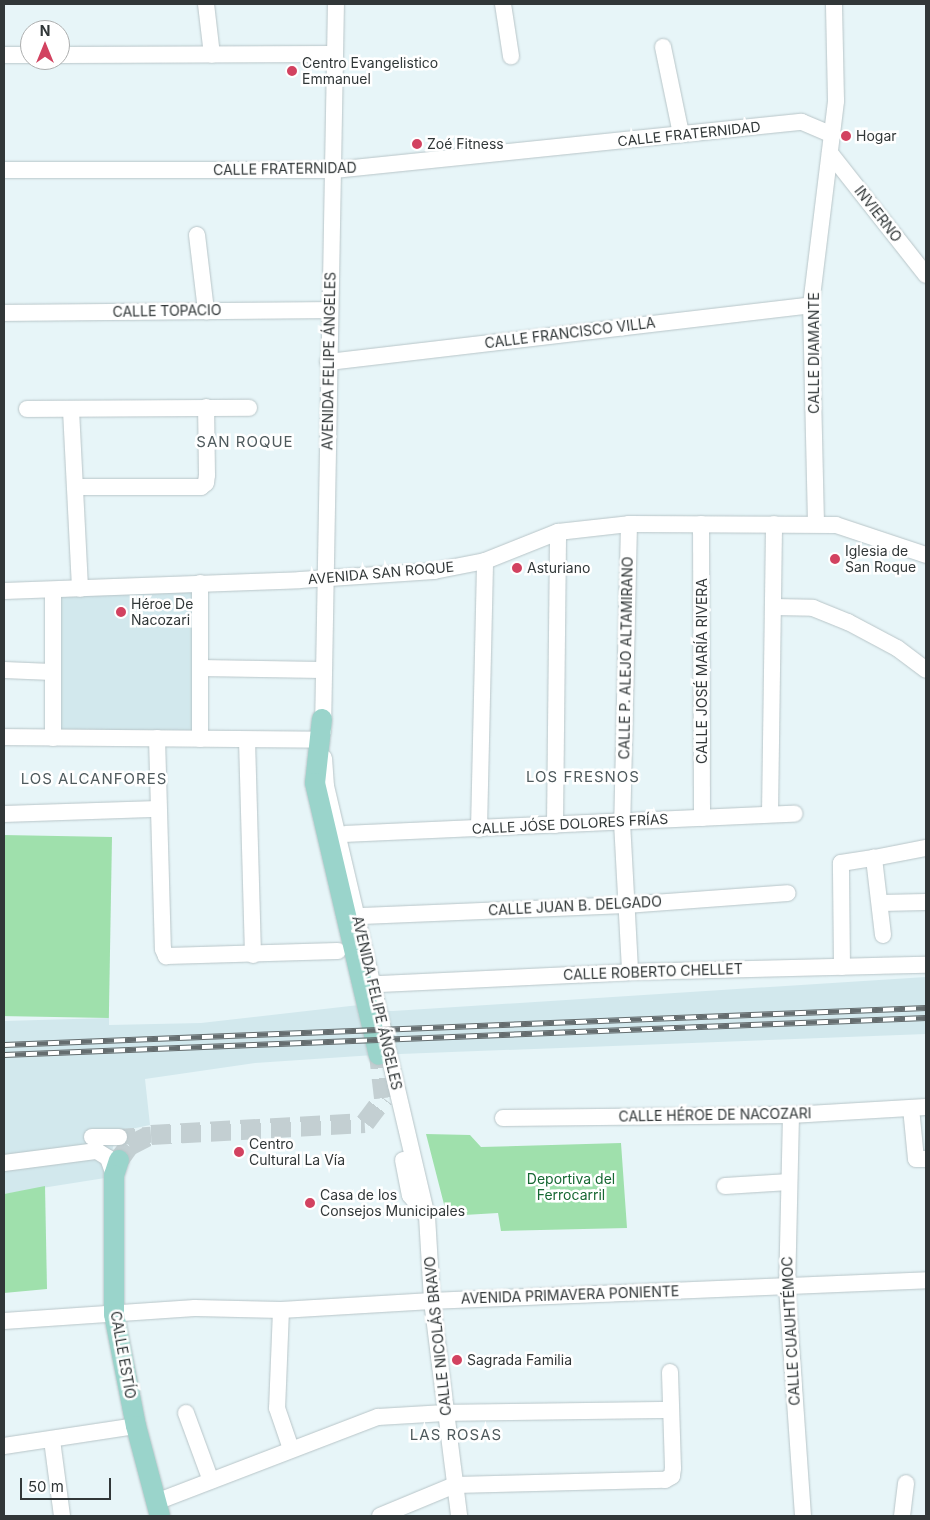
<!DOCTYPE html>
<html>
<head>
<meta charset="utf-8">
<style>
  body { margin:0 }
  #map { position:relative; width:930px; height:1520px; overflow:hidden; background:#e7f5f8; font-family:Inter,sans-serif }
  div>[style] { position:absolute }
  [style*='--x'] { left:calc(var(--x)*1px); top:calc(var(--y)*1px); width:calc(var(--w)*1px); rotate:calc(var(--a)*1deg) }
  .built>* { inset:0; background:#d2e8ed; transform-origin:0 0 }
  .green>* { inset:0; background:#9fe0ac; transform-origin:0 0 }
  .minor-tunnel>* { height:16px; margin-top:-8px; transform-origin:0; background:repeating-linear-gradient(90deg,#c3cfd2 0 16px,transparent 0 24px) }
  .major-tunnel>* { height:20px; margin-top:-10px; transform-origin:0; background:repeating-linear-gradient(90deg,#c3cfd2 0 20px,transparent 0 30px) }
  .roads { filter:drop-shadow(0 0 1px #b8c5c8) drop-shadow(0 0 1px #b8c5c8) }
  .minor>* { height:16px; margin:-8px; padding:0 8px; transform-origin:8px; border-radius:8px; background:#fff }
  .major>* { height:20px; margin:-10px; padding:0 10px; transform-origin:10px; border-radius:10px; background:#9ad4cb }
  .rail>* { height:5.5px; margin-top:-2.75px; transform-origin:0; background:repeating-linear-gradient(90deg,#fff 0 11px,#656d6f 0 22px); box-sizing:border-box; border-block:1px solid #656d6f }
  .dots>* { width:14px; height:14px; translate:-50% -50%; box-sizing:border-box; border:2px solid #fff; border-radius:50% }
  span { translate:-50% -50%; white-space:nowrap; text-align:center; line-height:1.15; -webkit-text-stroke:5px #fff; paint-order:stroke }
  .poi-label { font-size:14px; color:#313738 }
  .left { translate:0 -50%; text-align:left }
  .street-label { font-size:14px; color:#313738 }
  .park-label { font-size:14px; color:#176833 }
  .neighbourhood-label { font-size:15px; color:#4f5a5d; letter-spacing:1px }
  .frame { position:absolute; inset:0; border:5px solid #313738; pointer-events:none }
  .north { position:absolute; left:20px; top:20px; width:50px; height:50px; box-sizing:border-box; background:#fff; border:1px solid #adafaf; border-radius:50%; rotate:0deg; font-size:14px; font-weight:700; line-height:20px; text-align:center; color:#313738 }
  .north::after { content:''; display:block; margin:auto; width:18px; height:22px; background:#d24260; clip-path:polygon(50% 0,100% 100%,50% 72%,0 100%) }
  .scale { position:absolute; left:20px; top:1478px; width:91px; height:22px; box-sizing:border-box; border:2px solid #313738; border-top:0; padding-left:6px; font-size:15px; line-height:18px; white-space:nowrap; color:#313738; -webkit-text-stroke:4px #fff; paint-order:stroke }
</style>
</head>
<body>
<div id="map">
  <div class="built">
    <i style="left:193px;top:591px;width:139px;height:132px;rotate:90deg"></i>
    <i style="clip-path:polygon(926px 977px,926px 1034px,374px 1055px,255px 1063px,145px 1079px,150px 1125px,117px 1132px,105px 1178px,4px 1194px,4px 1021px,109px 1018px,109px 1025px,201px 1023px,359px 1005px,365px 1011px,393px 1011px)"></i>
  </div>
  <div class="green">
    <i style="left:112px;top:837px;width:181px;height:109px;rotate:91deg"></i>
    <i style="clip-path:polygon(426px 1134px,470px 1135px,481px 1147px,621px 1143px,627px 1228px,501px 1231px,498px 1213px,447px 1216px)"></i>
    <i style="clip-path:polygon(45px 1186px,47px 1289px,4px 1293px,4px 1194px)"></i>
  </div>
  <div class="minor-tunnel">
    <i style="--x:119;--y:1137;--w:32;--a:-4"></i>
  </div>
  <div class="major-tunnel">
    <i style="--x:119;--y:1160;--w:17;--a:-54"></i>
    <i style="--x:129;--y:1146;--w:25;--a:-27"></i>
    <i style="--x:151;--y:1135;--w:214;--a:-3.2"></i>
    <i style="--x:365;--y:1123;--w:31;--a:-53"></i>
    <i style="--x:384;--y:1098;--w:43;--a:-96.6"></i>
  </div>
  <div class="roads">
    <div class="minor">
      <i style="--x:206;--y:4;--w:51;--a:83.3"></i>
      <i style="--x:503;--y:4;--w:53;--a:81.3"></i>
      <i style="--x:663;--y:47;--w:89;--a:78.3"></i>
      <i style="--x:4;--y:55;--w:26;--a:0"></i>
      <i style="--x:60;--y:55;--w:275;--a:-0.2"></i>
      <i style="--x:830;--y:153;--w:155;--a:51.8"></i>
      <i style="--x:4;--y:170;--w:330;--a:0"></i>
      <i style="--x:334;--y:170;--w:470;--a:-5.9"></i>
      <i style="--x:802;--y:122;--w:33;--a:23"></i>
      <i style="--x:197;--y:235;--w:77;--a:83.2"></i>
      <i style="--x:4;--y:313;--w:325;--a:-0.5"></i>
      <i style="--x:328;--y:362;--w:486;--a:-6.7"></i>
      <i style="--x:27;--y:409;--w:222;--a:-0.3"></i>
      <i style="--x:71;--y:410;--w:179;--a:87.1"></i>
      <i style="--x:75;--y:487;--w:126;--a:0"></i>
      <i style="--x:201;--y:487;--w:6;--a:-39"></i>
      <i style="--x:206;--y:483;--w:8;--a:-83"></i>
      <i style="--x:207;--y:475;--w:68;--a:-90.8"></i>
      <i style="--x:629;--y:524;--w:298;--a:91.3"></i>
      <i style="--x:622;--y:822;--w:150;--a:86.9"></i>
      <i style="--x:701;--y:524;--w:294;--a:89.8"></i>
      <i style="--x:816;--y:524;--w:219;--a:-91.3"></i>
      <i style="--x:811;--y:305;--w:206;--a:-83"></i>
      <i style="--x:836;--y:101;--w:97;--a:-91.2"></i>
      <i style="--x:200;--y:583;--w:156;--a:90"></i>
      <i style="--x:53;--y:590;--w:148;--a:90"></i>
      <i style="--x:4;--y:591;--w:296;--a:-2.1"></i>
      <i style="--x:300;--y:580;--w:134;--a:-3.8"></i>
      <i style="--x:434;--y:571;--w:52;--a:-11.1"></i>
      <i style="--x:485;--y:561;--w:79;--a:-21.7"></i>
      <i style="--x:558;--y:532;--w:71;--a:-6.4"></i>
      <i style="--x:629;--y:524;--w:207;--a:0.3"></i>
      <i style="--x:836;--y:525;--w:95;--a:18.4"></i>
      <i style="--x:774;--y:607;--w:39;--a:1"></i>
      <i style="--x:813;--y:608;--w:38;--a:22"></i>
      <i style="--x:848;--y:622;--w:55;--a:28"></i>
      <i style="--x:897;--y:648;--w:36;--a:37"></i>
      <i style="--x:200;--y:668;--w:122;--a:0.9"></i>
      <i style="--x:4;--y:670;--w:48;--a:2.4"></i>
      <i style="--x:323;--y:731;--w:727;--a:-88.98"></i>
      <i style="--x:4;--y:737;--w:316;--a:0.5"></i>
      <i style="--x:157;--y:738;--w:211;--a:88.4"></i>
      <i style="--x:163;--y:949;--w:8;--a:67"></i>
      <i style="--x:166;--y:956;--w:172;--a:-1.7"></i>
      <i style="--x:247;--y:740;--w:215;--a:88.4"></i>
      <i style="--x:324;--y:758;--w:28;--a:86"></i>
      <i style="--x:326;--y:786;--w:442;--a:76.8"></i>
      <i style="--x:427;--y:1216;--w:85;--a:86.6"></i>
      <i style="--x:432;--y:1301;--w:217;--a:82.8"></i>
      <i style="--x:4;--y:814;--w:154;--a:-1.9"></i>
      <i style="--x:770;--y:814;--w:290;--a:-89.2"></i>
      <i style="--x:555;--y:825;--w:293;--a:-89.4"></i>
      <i style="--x:479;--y:829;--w:268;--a:-88.7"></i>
      <i style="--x:346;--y:834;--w:449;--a:-2.6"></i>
      <i style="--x:881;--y:903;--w:45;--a:-1.3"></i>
      <i style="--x:362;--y:916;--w:264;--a:-2.4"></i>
      <i style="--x:626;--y:905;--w:162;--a:-4.2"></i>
      <i style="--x:883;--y:935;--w:78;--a:-96.7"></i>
      <i style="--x:874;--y:858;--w:53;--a:-10.9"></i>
      <i style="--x:842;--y:967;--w:104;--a:-90.6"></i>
      <i style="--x:841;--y:863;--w:33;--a:-9"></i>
      <i style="--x:380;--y:984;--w:250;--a:-2.7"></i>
      <i style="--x:630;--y:972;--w:296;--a:-1.4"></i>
      <i style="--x:911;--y:1108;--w:51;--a:84.4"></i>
      <i style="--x:916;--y:1159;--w:10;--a:0"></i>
      <i style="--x:791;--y:1115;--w:172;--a:91.3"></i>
      <i style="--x:787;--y:1287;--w:230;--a:86"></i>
      <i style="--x:503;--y:1118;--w:288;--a:-0.6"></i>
      <i style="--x:791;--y:1115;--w:135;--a:-3.4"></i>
      <i style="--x:92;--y:1137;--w:27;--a:0"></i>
      <i style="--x:403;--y:1160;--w:36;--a:79"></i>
      <i style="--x:410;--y:1195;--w:23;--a:52"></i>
      <i style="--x:4;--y:1163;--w:94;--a:-7.4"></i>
      <i style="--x:97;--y:1151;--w:13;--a:32"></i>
      <i style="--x:108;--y:1158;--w:18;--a:71"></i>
      <i style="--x:725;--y:1186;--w:64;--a:-3.6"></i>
      <i style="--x:281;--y:1310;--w:98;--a:92.3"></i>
      <i style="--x:277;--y:1408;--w:43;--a:71.1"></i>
      <i style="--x:4;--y:1321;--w:191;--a:-3.9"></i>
      <i style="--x:195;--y:1308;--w:86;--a:1.3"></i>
      <i style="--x:281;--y:1310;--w:151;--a:-3.4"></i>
      <i style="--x:432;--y:1301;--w:494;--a:-2.4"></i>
      <i style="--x:186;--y:1413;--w:72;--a:69.8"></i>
      <i style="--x:52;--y:1440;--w:77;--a:82.5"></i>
      <i style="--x:4;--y:1446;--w:134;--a:-8.6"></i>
      <i style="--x:156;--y:1502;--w:238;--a:-21"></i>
      <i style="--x:378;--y:1417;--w:67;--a:-3.4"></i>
      <i style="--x:445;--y:1413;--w:226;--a:-0.8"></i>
      <i style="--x:380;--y:1516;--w:81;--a:-22.5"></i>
      <i style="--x:455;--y:1485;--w:210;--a:-1.4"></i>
      <i style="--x:665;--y:1480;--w:8;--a:-30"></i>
      <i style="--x:672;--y:1476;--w:8;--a:-83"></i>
      <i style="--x:673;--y:1468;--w:96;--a:-91.8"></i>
      <i style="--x:902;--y:1516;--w:33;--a:-83"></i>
    </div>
    <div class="major">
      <i style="--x:322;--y:719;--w:64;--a:96.2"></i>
      <i style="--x:315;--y:783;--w:279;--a:76.8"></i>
      <i style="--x:119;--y:1160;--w:16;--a:108"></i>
      <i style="--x:114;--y:1175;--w:139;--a:90"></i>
      <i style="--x:114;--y:1314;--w:114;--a:78.9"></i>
      <i style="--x:136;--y:1426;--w:93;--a:75.1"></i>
    </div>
  </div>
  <div class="rail">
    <i style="--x:4;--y:1045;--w:923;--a:-2.3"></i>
    <i style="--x:4;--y:1055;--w:923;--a:-2.3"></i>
  </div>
  <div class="dots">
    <i style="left:292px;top:71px;background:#d24260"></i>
    <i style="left:846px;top:136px;background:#d24260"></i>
    <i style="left:417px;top:144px;background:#d24260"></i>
    <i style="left:835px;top:559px;background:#d24260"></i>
    <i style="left:517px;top:568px;background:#d24260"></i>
    <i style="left:121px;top:612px;background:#d24260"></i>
    <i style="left:239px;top:1152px;background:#d24260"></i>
    <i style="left:310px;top:1203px;background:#d24260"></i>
    <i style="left:457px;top:1360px;background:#d24260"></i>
  </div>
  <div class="poi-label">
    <span class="left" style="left:302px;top:71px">Centro Evangelistico<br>Emmanuel</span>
    <span class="left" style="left:856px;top:136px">Hogar</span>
    <span class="left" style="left:427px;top:144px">Zoé Fitness</span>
    <span class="left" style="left:845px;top:559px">Iglesia de<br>San Roque</span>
    <span class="left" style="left:527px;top:568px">Asturiano</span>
    <span class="left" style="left:131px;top:612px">Héroe De<br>Nacozari</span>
    <span class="left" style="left:249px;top:1152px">Centro<br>Cultural La Vía</span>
    <span class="left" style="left:320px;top:1203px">Casa de los<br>Consejos Municipales</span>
    <span class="left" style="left:467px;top:1360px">Sagrada Familia</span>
  </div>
  <div class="street-label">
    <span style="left:689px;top:134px;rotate:-6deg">CALLE FRATERNIDAD</span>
    <span style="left:285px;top:169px;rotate:-1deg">CALLE FRATERNIDAD</span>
    <span style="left:878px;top:214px;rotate:52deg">INVIERNO</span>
    <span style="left:167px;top:311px;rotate:-1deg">CALLE TOPACIO</span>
    <span style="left:570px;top:333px;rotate:-7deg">CALLE FRANCISCO VILLA</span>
    <span style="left:814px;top:353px;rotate:-90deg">CALLE DIAMANTE</span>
    <span style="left:329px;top:361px;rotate:-89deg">AVENIDA FELIPE ÁNGELES</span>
    <span style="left:381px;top:573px;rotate:-5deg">AVENIDA SAN ROQUE</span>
    <span style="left:626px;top:658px;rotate:-89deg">CALLE P. ALEJO ALTAMIRANO</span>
    <span style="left:702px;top:671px;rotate:-90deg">CALLE JOSÉ MARÍA RIVERA</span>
    <span style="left:570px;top:824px;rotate:-3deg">CALLE JÓSE DOLORES FRÍAS</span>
    <span style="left:575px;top:906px;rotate:-3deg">CALLE JUAN B. DELGADO</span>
    <span style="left:653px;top:972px;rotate:-2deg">CALLE ROBERTO CHELLET</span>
    <span style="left:377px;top:1003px;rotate:77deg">AVENIDA FELIPE ÁNGELES</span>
    <span style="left:715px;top:1115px;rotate:-1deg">CALLE HÉROE DE NACOZARI</span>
    <span style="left:570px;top:1295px;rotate:-2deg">AVENIDA PRIMAVERA PONIENTE</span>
    <span style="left:791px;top:1331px;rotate:-93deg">CALLE CUAUHTÉMOC</span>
    <span style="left:438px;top:1336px;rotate:-96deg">CALLE NICOLÁS BRAVO</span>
    <span style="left:123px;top:1355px;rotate:80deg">CALLE ESTÍO</span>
  </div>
  <div class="park-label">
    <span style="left:571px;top:1187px">Deportiva del<br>Ferrocarril</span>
  </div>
  <div class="neighbourhood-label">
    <span style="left:245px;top:442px">SAN ROQUE</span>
    <span style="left:583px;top:777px">LOS FRESNOS</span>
    <span style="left:94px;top:779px">LOS ALCANFORES</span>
    <span style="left:456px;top:1435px">LAS ROSAS</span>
  </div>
  <div class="frame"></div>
  <div class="north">N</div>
  <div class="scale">50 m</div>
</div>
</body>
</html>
